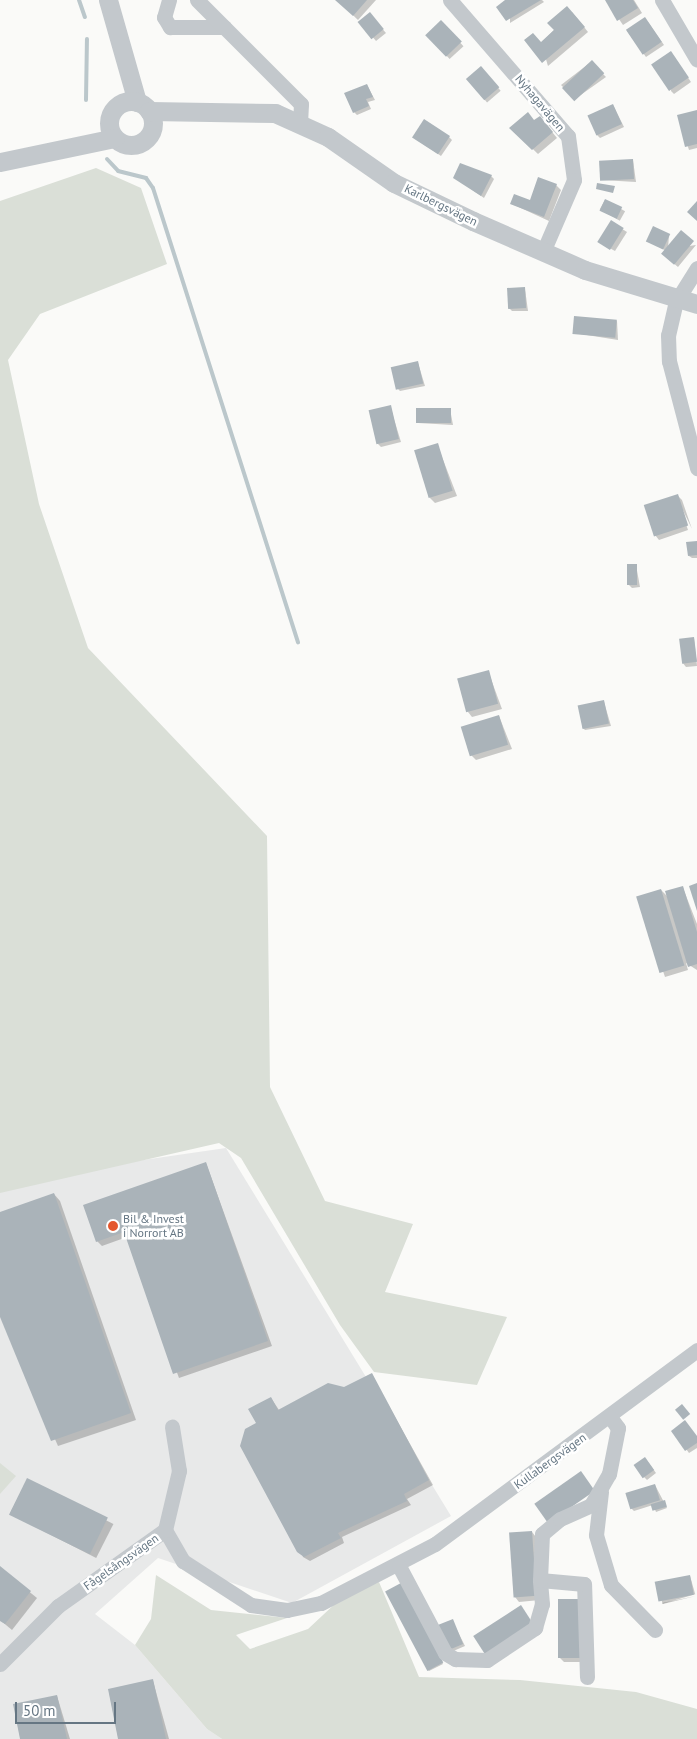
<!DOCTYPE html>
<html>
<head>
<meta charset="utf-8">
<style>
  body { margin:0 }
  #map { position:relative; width:697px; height:1739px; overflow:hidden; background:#fafaf8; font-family:"PT Sans",sans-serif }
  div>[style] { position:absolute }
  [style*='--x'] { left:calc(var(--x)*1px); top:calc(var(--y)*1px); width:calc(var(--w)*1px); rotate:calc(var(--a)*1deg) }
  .built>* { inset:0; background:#e8e9e9 }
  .green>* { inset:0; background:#dadfd7 }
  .shadow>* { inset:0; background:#0003; transform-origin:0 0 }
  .stream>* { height:4px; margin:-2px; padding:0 2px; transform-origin:2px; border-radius:2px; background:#bbc7cb }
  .building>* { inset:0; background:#aab3b9; transform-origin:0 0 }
  .minor>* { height:15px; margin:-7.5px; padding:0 7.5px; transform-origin:7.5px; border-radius:7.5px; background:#c3c8cc }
  .tertiary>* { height:19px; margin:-9.5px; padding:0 9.5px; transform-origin:9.5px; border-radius:9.5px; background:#c3c8cc }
  .tertiary>.ring { margin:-9.5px; padding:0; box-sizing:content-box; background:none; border:19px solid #c3c8cc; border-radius:50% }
  .dots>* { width:14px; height:14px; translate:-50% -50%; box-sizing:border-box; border:2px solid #fff; border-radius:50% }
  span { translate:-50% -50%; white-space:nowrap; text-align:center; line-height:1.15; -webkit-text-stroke:5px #fff; paint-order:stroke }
  .street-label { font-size:12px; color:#657683 }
  .poi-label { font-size:12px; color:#657683 }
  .left { translate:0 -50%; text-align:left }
  .scale { position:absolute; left:15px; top:1702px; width:101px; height:22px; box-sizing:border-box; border:2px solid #657683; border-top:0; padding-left:6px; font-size:15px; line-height:18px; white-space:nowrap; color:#657683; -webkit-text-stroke:4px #fff; paint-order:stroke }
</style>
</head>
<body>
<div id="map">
  <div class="built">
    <i style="clip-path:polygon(226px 1148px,451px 1516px,292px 1603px,158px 1558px,95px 1614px,135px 1645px,207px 1729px,222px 1739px,0 1739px,0 1191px,46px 1174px)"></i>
  </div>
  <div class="green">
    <i style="clip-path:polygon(96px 168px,141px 188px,167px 264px,40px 314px,8px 360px,39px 504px,88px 648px,267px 836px,270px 1087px,325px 1201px,413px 1224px,385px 1292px,507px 1317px,477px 1385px,374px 1372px,340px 1325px,241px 1158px,219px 1143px,0 1193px,0 201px)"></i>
    <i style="clip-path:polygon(0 1463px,16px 1476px,0 1494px)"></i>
    <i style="clip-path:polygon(156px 1575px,211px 1610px,287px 1618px,236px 1635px,250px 1649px,308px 1629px,338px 1601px,379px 1582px,419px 1677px,520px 1680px,636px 1692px,697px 1709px,697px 1739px,222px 1739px,207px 1729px,135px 1645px,151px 1619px)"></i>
  </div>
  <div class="shadow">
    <i style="clip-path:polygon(337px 0,376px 0,358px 20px)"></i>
    <i style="clip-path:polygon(510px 0,542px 0,544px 2px,510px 23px)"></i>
    <i style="clip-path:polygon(606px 0,634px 0,642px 13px,623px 25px)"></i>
    <i style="clip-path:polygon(572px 12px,588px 32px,548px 66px,541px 43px)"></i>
    <i style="clip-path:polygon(372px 17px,386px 33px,376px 41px,360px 22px)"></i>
    <i style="left:441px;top:22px;width:33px;height:19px;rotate:47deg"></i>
    <i style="clip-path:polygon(648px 22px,664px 45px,646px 57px,627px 31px)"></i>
    <i style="clip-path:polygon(673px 55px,691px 82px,674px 94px,671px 91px)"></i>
    <i style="clip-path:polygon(591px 62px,606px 77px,575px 99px,561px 85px)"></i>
    <i style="left:481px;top:68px;width:30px;height:18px;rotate:49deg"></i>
    <i style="clip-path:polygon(367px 85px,375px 100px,368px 102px,371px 109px,357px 115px,354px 112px)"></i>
    <i style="clip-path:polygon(613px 105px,624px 127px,600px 138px,597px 135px)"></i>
    <i style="clip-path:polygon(697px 111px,697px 148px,689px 150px,678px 116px)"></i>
    <i style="clip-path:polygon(535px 121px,544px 122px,557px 138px,538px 154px,511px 128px)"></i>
    <i style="clip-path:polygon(449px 137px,452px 140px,441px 156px,417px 140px)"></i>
    <i style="clip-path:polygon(633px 160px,636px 182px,601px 180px)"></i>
    <i style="clip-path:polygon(491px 176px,494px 179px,484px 198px,458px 180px)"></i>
    <i style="clip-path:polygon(556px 185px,561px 190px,549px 221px,512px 204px,531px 201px)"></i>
    <i style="left:605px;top:200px;width:23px;height:11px;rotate:29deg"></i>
    <i style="clip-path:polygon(611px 222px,627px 232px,615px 251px,602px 244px)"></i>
    <i style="clip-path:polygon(669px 235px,668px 249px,696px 245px,678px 267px,666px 257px,666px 251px,648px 240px)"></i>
    <i style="clip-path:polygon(525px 289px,528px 311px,512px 311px,509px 308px)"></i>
    <i style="clip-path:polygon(617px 321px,618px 340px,574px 333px)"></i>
    <i style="clip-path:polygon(418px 363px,425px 386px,400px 391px,397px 388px)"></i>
    <i style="clip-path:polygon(390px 406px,401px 442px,381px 447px,378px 444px)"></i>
    <i style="clip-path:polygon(450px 409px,453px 425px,418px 423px)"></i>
    <i style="clip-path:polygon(437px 444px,457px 496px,435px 503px,430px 498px)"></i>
    <i style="clip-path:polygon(678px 496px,682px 500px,692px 529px,678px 500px,688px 530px,659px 540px,655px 535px)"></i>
    <i style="clip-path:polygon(697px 542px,697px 558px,692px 558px,689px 556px)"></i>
    <i style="clip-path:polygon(636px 565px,640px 587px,632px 588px,629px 585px)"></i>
    <i style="clip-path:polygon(694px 638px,697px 666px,686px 667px,682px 662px)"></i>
    <i style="clip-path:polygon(488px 671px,502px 709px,472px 717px,468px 712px)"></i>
    <i style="clip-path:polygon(604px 702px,611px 726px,585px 730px,582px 727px)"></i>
    <i style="clip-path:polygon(499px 716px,512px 749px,476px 760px,471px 755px)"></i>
    <i style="clip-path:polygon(683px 888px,697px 924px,697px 970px,686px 963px,688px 970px,665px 977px,638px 897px,661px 890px,669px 898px)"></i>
    <i style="clip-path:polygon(206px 1163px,272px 1346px,179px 1378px,127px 1237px,102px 1246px,97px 1241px)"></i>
    <i style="clip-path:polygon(54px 1194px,60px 1201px,136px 1420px,58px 1446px,0 1314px,0 1214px)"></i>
    <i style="clip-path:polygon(371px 1374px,433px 1485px,407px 1499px,411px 1505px,342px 1537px,344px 1543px,310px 1561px,303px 1557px,257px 1424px,271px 1398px,279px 1410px,344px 1389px)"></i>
    <i style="clip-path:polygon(673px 1431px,697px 1437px,697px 1448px,689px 1453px)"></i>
    <i style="clip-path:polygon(648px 1462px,656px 1473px,647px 1480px,644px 1477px)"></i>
    <i style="left:27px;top:1480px;width:97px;height:38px;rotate:27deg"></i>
    <i style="clip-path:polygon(655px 1485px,667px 1508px,656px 1512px,653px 1505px,634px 1511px,631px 1508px)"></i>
    <i style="clip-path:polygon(532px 1532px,536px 1537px,540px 1600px,519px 1602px,515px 1597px)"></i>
    <i style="clip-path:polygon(0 1568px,37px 1598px,12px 1630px,0 1620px)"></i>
    <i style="left:690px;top:1576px;width:19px;height:34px;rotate:74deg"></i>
    <i style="clip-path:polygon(402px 1585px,443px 1664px,429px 1671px,428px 1670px)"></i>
    <i style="clip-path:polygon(696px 1596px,663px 1604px,662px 1603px)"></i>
    <i style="clip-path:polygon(585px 1605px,585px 1662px,564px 1662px,559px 1657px)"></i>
    <i style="clip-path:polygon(452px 1620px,465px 1646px,451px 1652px)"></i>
    <i style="clip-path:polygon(153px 1681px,169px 1739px,120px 1739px)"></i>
    <i style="clip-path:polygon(57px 1696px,70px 1739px,21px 1739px)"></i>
  </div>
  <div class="stream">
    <i style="--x:79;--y:0;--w:18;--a:71"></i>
    <i style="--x:86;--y:100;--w:61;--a:-89.1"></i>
    <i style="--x:107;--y:159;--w:16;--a:47"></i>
    <i style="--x:118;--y:171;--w:29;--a:14"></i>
    <i style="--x:146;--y:178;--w:12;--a:55"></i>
    <i style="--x:153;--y:188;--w:477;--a:72.3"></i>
  </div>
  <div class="building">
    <i style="clip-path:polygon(335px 0,367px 0,353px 16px)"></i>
    <i style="clip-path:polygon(505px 0,541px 0,506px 21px,496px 7px)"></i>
    <i style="clip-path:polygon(605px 0,633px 0,638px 8px,617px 21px)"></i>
    <i style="clip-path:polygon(567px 6px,585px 27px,542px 63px,524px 40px,533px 33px,541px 42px,554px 30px,547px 23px)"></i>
    <i style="left:370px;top:12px;width:22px;height:16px;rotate:51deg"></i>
    <i style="left:645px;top:17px;width:30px;height:23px;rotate:56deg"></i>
    <i style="left:441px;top:20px;width:30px;height:22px;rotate:46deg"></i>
    <i style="left:671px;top:51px;width:32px;height:24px;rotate:56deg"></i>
    <i style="left:592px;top:60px;width:18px;height:41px;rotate:47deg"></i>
    <i style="left:481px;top:66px;width:28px;height:20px;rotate:49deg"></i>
    <i style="clip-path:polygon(367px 84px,373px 97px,366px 99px,369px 106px,353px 113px,344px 93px)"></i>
    <i style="left:613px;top:104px;width:22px;height:28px;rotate:66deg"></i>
    <i style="clip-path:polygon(697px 110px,697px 144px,685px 147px,677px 115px)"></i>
    <i style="clip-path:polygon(528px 112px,534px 120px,540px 116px,553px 132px,532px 150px,509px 128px)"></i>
    <i style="left:424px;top:119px;width:31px;height:22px;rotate:33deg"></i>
    <i style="left:633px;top:159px;width:20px;height:34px;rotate:87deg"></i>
    <i style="clip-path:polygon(460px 163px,492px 175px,481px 196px,453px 178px)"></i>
    <i style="clip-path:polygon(538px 177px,557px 184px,544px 217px,510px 204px,514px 194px,530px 200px)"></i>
    <i style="clip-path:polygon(597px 183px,615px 186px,613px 193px,596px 189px)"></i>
    <i style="left:605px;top:199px;width:19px;height:13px;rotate:25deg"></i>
    <i style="clip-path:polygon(697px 201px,697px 221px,687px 212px)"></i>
    <i style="left:611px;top:220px;width:15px;height:26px;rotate:32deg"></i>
    <i style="left:653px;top:226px;width:19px;height:17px;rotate:25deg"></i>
    <i style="left:681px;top:230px;width:17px;height:31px;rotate:40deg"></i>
    <i style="left:525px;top:287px;width:21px;height:18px;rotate:87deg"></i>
    <i style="left:574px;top:316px;width:43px;height:18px;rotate:5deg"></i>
    <i style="left:418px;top:361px;width:23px;height:28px;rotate:77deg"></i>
    <i style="left:391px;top:405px;width:35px;height:23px;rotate:77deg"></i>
    <i style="left:416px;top:408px;width:35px;height:15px"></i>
    <i style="left:438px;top:443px;width:50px;height:25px;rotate:73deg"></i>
    <i style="left:678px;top:494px;width:33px;height:36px;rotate:72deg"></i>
    <i style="clip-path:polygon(697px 541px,697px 555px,688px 556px,686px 542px)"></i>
    <i style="left:627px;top:564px;width:10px;height:21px"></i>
    <i style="left:694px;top:637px;width:25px;height:15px;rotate:83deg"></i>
    <i style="left:489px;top:670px;width:35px;height:33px;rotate:75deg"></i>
    <i style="left:604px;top:700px;width:24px;height:27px;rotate:78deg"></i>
    <i style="left:499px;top:715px;width:31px;height:40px;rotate:73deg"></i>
    <i style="clip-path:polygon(697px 883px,697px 911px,689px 886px)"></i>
    <i style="clip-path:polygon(683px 886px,697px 932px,697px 964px,688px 967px,665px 891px)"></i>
    <i style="left:661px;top:889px;width:80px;height:26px;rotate:73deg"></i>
    <i style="clip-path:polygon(206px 1162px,268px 1341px,173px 1374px,124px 1232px,96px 1242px,83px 1205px)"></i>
    <i style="clip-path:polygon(54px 1193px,131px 1413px,51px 1441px,0 1317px,0 1212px)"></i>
    <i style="clip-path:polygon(372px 1373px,429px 1480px,404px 1494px,407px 1501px,338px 1533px,341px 1538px,304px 1557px,297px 1552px,240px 1446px,245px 1429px,256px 1423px,248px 1409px,271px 1397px,278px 1410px,328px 1383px,344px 1387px)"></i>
    <i style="left:682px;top:1404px;width:13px;height:9px;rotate:51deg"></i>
    <i style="clip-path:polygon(685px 1420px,697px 1436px,697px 1443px,685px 1451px,671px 1431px)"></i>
    <i style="left:645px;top:1457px;width:16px;height:14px;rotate:55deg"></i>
    <i style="left:581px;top:1471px;width:24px;height:57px;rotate:55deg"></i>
    <i style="left:27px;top:1478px;width:90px;height:41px;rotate:26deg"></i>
    <i style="left:655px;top:1484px;width:17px;height:31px;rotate:73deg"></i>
    <i style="left:665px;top:1500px;width:7px;height:15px;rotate:74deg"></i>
    <i style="left:532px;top:1531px;width:65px;height:23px;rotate:86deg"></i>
    <i style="clip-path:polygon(0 1566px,31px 1591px,5px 1624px,0 1621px)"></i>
    <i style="left:690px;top:1575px;width:20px;height:36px;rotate:79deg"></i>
    <i style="left:401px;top:1583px;width:90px;height:18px;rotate:62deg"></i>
    <i style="left:558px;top:1599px;width:23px;height:59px"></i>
    <i style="left:521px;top:1605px;width:24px;height:57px;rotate:57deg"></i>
    <i style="left:453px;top:1619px;width:27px;height:17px;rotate:68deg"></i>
    <i style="clip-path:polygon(153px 1679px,166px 1739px,118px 1739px,108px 1689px)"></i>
    <i style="clip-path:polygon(57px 1695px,67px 1739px,20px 1739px,13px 1704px)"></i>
  </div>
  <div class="minor">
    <i style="--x:169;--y:0;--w:18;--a:106"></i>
    <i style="--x:164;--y:17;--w:12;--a:59"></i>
    <i style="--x:170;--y:27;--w:54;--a:0"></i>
    <i style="--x:197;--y:0;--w:147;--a:45"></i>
    <i style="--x:301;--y:104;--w:20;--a:93"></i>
    <i style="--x:450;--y:0;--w:180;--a:49.1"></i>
    <i style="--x:568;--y:136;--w:44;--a:82.2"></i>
    <i style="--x:574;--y:180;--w:78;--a:113.3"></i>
    <i style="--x:662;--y:0;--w:69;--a:59.7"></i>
    <i style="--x:697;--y:268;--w:39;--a:122"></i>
    <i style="--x:676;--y:301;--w:35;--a:103"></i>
    <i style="--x:668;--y:335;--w:26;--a:88"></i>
    <i style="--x:669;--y:361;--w:111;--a:75.3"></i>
    <i style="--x:601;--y:1492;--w:43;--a:96.6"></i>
    <i style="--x:596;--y:1535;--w:52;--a:73.3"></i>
    <i style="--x:611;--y:1585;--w:63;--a:45.6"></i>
    <i style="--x:165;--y:1530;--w:36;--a:60"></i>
    <i style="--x:183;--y:1561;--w:81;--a:32.9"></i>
    <i style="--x:251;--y:1605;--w:36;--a:8"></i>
    <i style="--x:287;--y:1610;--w:35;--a:-12"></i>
    <i style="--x:321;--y:1603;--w:128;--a:-27.4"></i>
    <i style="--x:435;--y:1544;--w:326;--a:-36.5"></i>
    <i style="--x:399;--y:1566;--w:98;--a:62.1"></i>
    <i style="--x:445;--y:1653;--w:12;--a:31"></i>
    <i style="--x:455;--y:1659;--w:32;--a:2"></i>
    <i style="--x:487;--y:1660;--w:58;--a:-33.7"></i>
    <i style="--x:535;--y:1628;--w:25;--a:-74"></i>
    <i style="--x:542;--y:1604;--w:24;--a:-95"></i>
    <i style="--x:0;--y:1664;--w:82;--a:-45"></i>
    <i style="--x:58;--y:1606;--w:131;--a:-35.4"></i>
    <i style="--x:165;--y:1530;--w:61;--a:-76.7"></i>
    <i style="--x:179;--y:1471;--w:45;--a:-99"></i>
    <i style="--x:587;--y:1677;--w:93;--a:-91.8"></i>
    <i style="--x:584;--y:1584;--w:44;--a:-174.8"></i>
    <i style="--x:540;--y:1580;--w:46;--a:-87.5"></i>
    <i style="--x:542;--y:1534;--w:23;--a:-40"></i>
    <i style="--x:560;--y:1519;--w:34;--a:-24"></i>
    <i style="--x:591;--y:1505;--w:36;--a:-60"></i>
    <i style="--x:609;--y:1474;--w:47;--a:-78.9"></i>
    <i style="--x:618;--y:1428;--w:14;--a:-126"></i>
  </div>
  <div class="tertiary">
    <i style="--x:108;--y:0;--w:106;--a:74.1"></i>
    <i class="ring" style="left:109px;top:101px;width:25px;height:25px"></i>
    <i style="--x:149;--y:111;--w:126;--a:0.9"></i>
    <i style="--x:275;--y:113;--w:58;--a:24.4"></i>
    <i style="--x:328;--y:137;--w:80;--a:34.9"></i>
    <i style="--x:394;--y:183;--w:88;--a:25.7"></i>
    <i style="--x:473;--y:221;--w:122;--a:23.6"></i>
    <i style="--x:585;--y:270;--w:117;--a:16.9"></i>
    <i style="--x:0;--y:162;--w:117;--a:-11.8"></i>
  </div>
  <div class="dots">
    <i style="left:113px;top:1226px;background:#e4572e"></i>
  </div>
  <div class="street-label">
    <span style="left:540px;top:103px;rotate:50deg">Nyhagavägen</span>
    <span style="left:441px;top:205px;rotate:26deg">Karlbergsvägen</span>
    <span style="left:550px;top:1461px;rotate:-36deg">Kullabergsvägen</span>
    <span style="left:121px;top:1562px;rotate:-35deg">Fågelsångsvägen</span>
  </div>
  <div class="poi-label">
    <span class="left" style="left:123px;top:1226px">Bil &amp; Invest<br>i Norrort AB</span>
  </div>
  <div class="scale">50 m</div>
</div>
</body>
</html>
